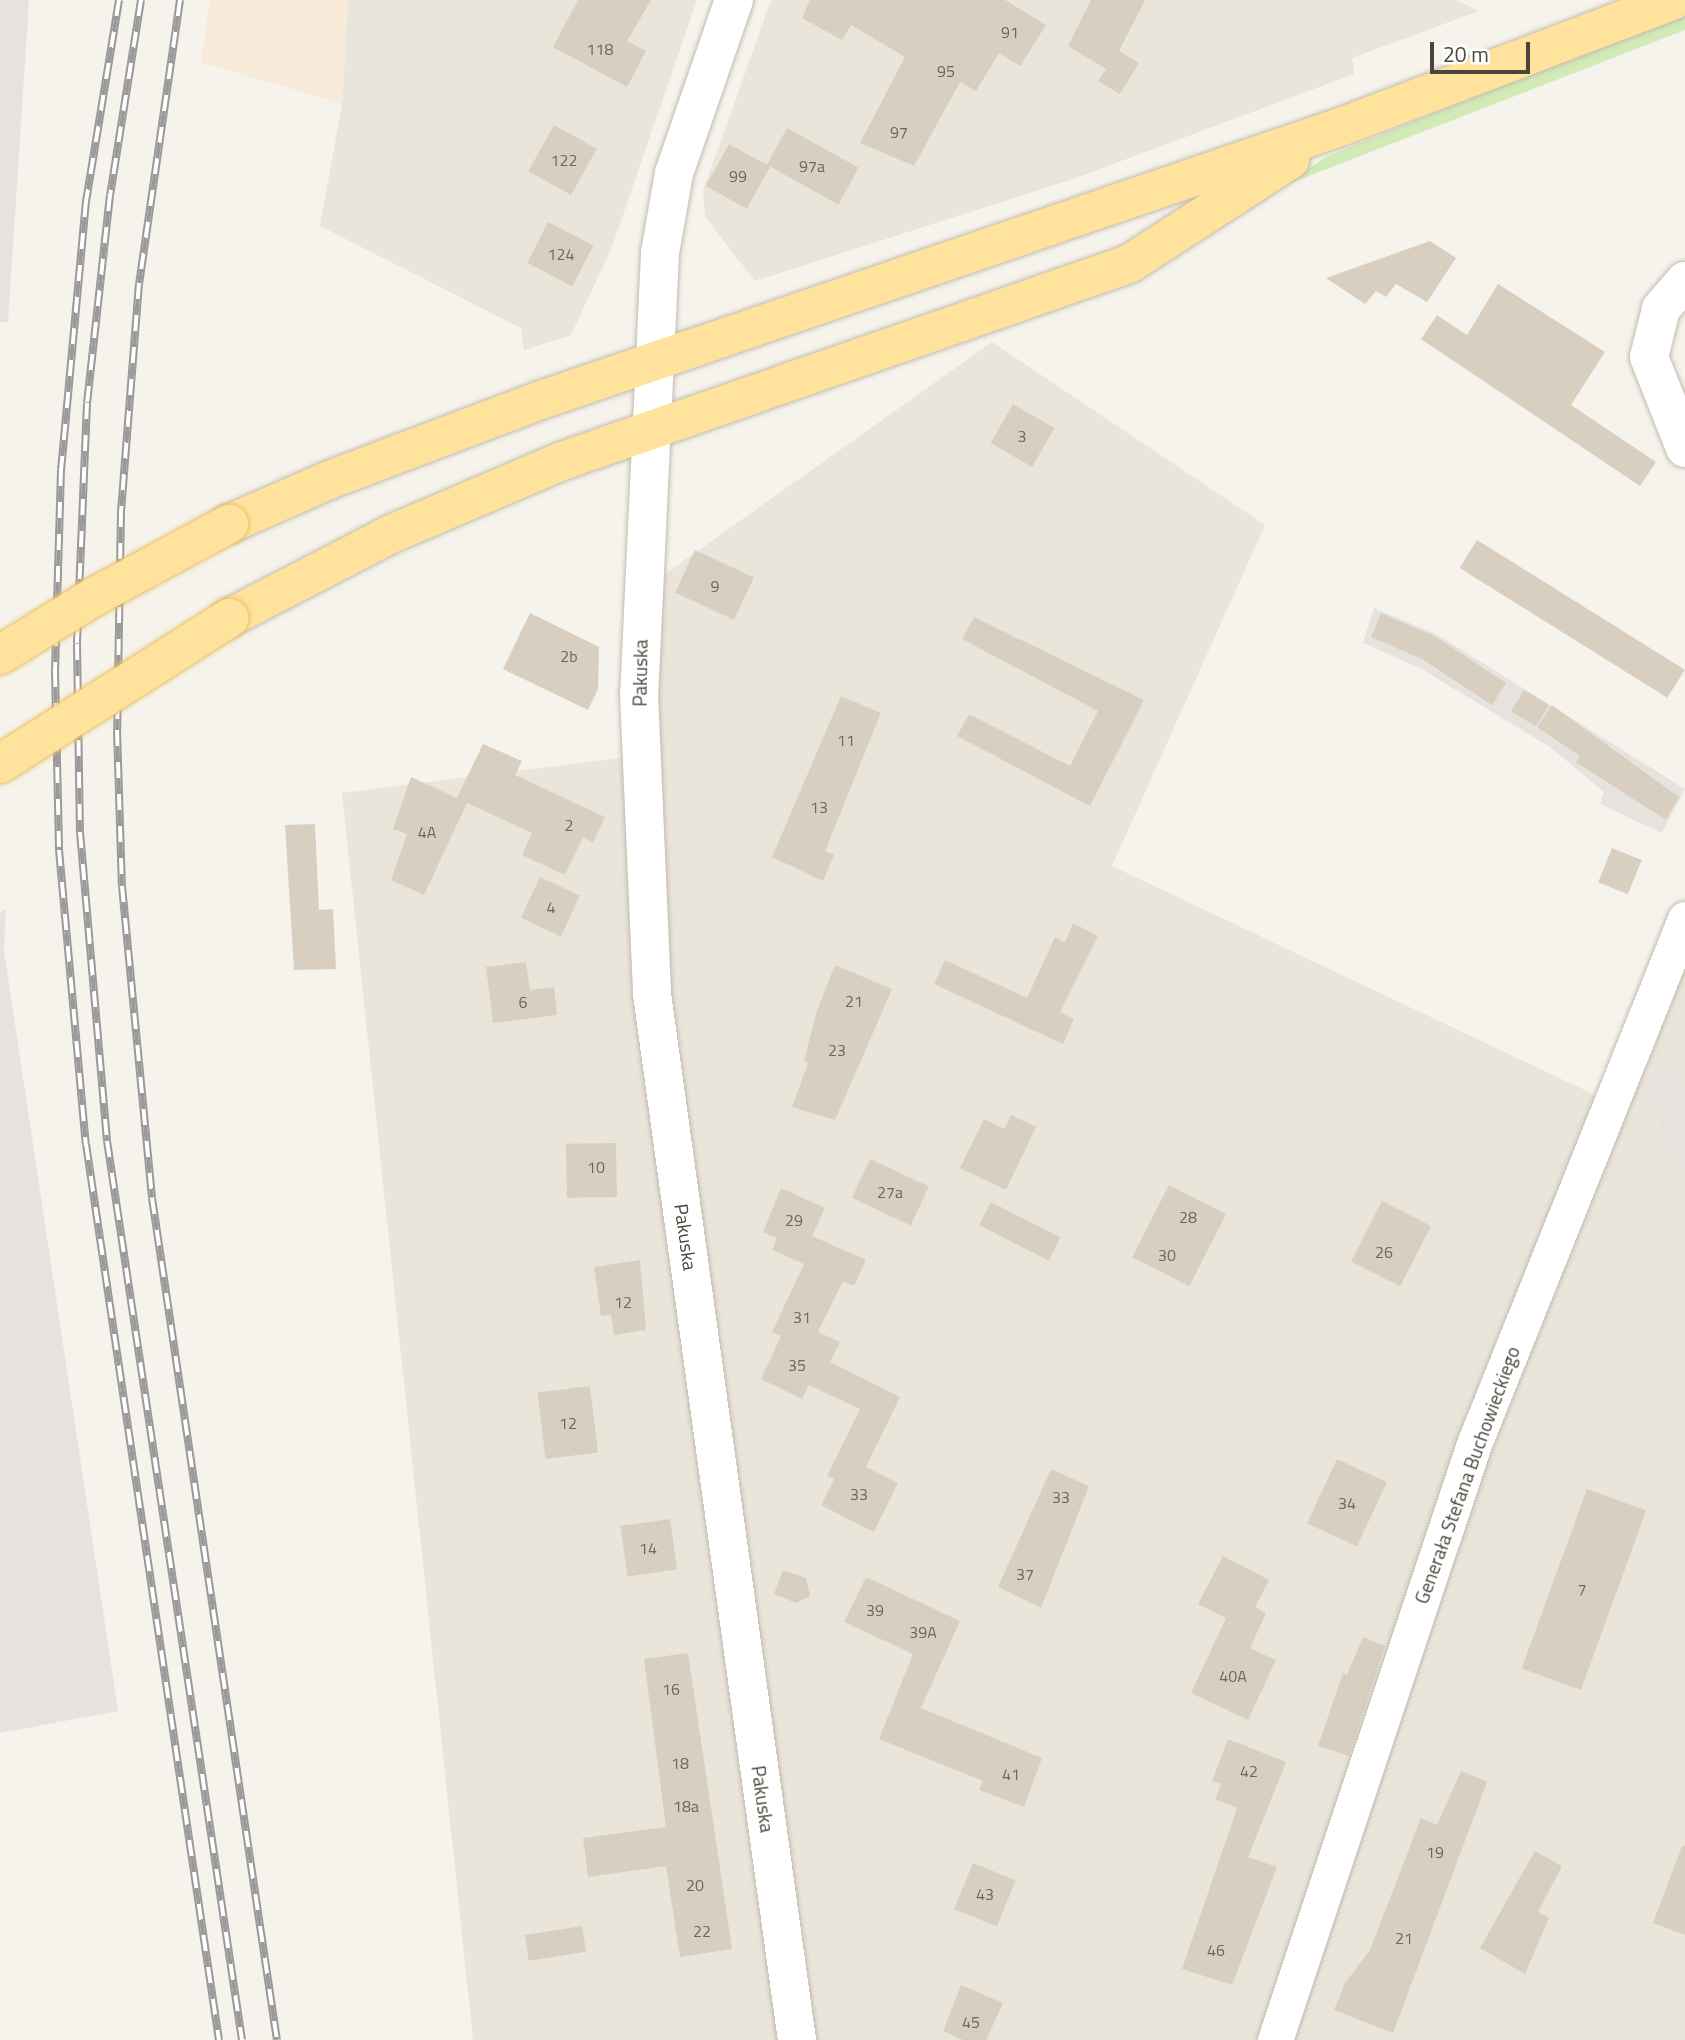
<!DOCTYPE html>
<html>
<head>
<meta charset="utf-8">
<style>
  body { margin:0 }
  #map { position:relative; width:1685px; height:2040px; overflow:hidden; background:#f6f3ec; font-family:"Titillium Web",sans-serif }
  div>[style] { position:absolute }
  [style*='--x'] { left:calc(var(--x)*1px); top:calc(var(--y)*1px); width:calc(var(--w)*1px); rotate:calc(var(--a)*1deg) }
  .residential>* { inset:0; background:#eae5da }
  .commercial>* { inset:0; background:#f7ead8 }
  .industrial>* { inset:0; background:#e6e2dd }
  .green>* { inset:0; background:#d2eab5 }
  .building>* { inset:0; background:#d8cfc1; transform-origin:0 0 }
  .roads { filter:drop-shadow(0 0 2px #c2bbae) drop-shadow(0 0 2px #c2bbae) }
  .minor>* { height:35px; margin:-17.5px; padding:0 17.5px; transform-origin:17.5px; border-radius:17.5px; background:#fff }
  .tertiary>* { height:38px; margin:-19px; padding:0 19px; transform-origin:19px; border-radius:19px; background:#fff }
  .primary>* { height:38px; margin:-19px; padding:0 19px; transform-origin:19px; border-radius:19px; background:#ffe39c }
  .rail>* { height:8px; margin-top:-4px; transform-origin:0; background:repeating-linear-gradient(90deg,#fff 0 16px,#9a9a9a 0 32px); box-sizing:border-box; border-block:2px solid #9a9a9a }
  .bridges { filter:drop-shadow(0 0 2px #e6c16a) drop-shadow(0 0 2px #e6c16a) }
  .primary-bridge>* { height:38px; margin:-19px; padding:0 19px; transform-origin:19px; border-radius:19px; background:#ffe39c }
  span { translate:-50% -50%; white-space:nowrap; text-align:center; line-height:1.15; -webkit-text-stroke:7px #fff; paint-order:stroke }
  .number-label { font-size:16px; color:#6e675b }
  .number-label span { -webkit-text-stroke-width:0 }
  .street-label { font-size:19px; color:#4b4439 }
  .scale { position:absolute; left:1430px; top:42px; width:100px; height:32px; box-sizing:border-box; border:4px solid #4b4439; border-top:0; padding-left:9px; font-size:21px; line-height:24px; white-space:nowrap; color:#4b4439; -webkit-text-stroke:5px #fff; paint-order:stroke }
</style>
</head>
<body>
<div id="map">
  <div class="residential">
    <i style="clip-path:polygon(348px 0,697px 0,612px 247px,571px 335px,524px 350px,521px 328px,320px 226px,342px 104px)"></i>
    <i style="clip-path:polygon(771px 0,1456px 0,1479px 11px,1352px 58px,1354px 74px,1073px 179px,755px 281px,705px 217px,703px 191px)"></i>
    <i style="clip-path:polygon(992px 342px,1265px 525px,1112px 866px,1610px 1102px,1685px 921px,1685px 2040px,473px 2040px,342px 793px,659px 753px,658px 579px)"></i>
  </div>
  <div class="commercial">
    <i style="clip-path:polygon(210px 0,348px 0,342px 104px,201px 62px)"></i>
  </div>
  <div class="industrial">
    <i style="clip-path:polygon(0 0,29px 0,8px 322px,0 322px)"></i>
    <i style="clip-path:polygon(1374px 608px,1436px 634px,1685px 789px,1662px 833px,1600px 804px,1604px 792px,1550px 747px,1420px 668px,1363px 643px)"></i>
    <i style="clip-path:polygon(6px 909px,4px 951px,118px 1711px,0 1733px,0 912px)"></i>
    <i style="clip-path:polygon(1658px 1070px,1685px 1081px,1685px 1167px,1653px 1150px,1662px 1117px,1639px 1102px)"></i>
  </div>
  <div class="green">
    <i style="clip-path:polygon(1685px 13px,1685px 30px,1275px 189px,1330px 155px)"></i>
  </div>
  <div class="building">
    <i style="clip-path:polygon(578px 0,651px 0,627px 41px,646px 51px,627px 87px,553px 47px)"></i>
    <i style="clip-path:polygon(810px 0,1005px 0,1046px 25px,1020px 66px,999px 53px,976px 91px,960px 82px,914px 166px,860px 143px,905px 57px,851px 25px,842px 40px,802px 18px)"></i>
    <i style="clip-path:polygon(1091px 0,1145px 0,1119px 51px,1139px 63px,1120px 94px,1098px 81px,1106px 69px,1068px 46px)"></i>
    <i style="left:554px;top:125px;width:49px;height:53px;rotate:29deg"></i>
    <i style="left:787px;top:128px;width:82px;height:42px;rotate:29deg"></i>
    <i style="left:729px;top:144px;width:47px;height:48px;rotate:29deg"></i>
    <i style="left:548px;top:222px;width:51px;height:46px;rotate:27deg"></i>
    <i style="clip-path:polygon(1430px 241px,1456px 258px,1427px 302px,1396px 284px,1386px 297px,1376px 291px,1365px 304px,1326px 278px)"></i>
    <i style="clip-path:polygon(1498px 284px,1605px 352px,1571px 405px,1656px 462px,1640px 486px,1421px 339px,1437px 315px,1467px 335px)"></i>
    <i style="left:1013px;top:404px;width:48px;height:45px;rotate:30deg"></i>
    <i style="left:1477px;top:540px;width:245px;height:33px;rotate:32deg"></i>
    <i style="left:695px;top:550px;width:65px;height:47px;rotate:25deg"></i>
    <i style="clip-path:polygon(530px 613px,599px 647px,598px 689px,588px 710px,503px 669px)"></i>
    <i style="clip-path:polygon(1381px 613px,1436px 637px,1506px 683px,1492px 705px,1422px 659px,1371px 637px)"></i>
    <i style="clip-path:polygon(974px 617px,1144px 700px,1090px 806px,957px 736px,969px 714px,1070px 766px,1098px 711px,962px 639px)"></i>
    <i style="left:1524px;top:690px;width:29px;height:25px;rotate:31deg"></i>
    <i style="clip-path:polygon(841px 696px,881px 713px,825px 851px,834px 855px,823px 881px,772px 857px)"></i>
    <i style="clip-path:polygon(1552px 705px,1679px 797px,1666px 820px,1576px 762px,1580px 756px,1537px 727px)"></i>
    <i style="clip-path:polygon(483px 744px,522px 761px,515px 775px,605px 817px,593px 843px,583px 837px,565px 875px,522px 855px,532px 833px,467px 803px,424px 895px,391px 880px,407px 834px,393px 829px,411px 777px,457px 798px)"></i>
    <i style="clip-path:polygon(315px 824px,319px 910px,333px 909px,336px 969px,294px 970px,285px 825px)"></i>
    <i style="left:1612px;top:848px;width:32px;height:37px;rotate:22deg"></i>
    <i style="left:540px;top:877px;width:44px;height:45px;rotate:25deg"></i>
    <i style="clip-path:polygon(1073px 923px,1098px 936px,1060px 1012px,1074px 1019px,1063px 1044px,934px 984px,945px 960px,1027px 998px,1055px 937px,1065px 942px)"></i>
    <i style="clip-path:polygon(526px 962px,530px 990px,554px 987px,557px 1015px,493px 1023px,486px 967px)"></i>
    <i style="clip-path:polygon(835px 965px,892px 989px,835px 1120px,792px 1107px,808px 1063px,804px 1061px,816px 1013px)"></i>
    <i style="clip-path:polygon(1011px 1115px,1036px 1127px,1006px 1190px,960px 1168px,984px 1119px,1004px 1129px)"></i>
    <i style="left:616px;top:1143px;width:54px;height:50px;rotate:89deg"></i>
    <i style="left:870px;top:1159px;width:65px;height:43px;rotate:25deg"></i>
    <i style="left:1169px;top:1185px;width:64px;height:81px;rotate:27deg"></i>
    <i style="clip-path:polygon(781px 1188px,825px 1208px,812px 1236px,866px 1260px,854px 1286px,843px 1281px,818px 1332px,840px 1342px,830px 1362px,900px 1397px,866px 1467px,898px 1483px,874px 1532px,821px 1505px,834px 1479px,827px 1476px,860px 1409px,809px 1385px,802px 1399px,761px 1379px,781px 1336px,772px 1332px,804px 1264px,772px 1250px,777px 1238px,763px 1232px)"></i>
    <i style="left:1382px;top:1201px;width:55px;height:68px;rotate:27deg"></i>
    <i style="left:991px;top:1202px;width:78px;height:26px;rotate:27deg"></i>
    <i style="clip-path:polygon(640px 1260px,646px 1330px,614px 1335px,611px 1315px,601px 1316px,594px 1267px)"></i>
    <i style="left:590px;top:1386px;width:67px;height:53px;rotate:83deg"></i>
    <i style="left:1337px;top:1459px;width:55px;height:71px;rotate:25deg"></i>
    <i style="clip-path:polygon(1051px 1469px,1089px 1486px,1041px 1608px,998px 1587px)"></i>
    <i style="left:1587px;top:1489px;width:63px;height:191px;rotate:20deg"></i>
    <i style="left:670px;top:1519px;width:51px;height:50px;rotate:82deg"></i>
    <i style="clip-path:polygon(1223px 1556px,1269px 1580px,1255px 1607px,1266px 1613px,1250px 1648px,1276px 1660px,1248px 1720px,1191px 1693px,1226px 1618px,1198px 1604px)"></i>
    <i style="clip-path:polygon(783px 1570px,806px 1578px,810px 1596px,796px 1603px,774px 1594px)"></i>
    <i style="clip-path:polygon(866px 1577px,960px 1621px,921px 1708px,1042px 1758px,1024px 1807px,979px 1790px,983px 1781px,879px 1739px,913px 1654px,844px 1622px)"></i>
    <i style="clip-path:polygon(1363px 1637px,1385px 1646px,1349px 1756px,1318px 1746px,1343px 1673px,1347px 1675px)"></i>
    <i style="clip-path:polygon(688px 1653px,732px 1949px,680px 1957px,666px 1866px,588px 1877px,583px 1838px,666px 1827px,644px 1659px)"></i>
    <i style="clip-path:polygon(1228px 1739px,1286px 1762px,1248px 1857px,1277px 1867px,1232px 1985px,1182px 1969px,1237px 1808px,1215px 1799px,1221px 1784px,1212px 1781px)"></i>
    <i style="clip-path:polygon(1461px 1771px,1487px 1782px,1393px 2033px,1334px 2010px,1345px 1983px,1370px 1950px,1421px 1818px,1437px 1825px)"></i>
    <i style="clip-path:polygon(1682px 1846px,1685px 1846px,1685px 1935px,1653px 1923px)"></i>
    <i style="clip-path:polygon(1535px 1851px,1562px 1866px,1538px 1912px,1549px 1918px,1525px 1974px,1480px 1948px)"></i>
    <i style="left:973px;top:1863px;width:46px;height:50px;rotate:22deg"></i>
    <i style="left:582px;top:1926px;width:26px;height:58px;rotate:81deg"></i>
    <i style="clip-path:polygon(961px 1985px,1003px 2003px,986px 2040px,963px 2040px,943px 2031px)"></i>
  </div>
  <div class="roads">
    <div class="minor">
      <i style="--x:1275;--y:2040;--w:628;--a:-71.54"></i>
      <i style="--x:1474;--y:1444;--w:566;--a:-68.1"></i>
    </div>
    <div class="tertiary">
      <i style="--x:734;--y:0;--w:183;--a:109.1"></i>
      <i style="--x:674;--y:173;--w:81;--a:99.9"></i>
      <i style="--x:660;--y:253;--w:441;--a:92.7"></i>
      <i style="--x:639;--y:694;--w:300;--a:87.5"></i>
      <i style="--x:652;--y:994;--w:1056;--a:82.11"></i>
      <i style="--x:1685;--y:281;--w:37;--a:131"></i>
      <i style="--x:1661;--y:309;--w:49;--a:104"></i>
      <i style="--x:1649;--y:357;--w:98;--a:68.4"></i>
    </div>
    <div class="primary">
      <i style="--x:229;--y:524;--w:109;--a:-23.7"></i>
      <i style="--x:329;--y:480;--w:227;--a:-20.7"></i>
      <i style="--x:541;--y:400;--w:848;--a:-18.86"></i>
      <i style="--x:1343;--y:126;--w:354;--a:-20.8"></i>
      <i style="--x:229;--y:618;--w:182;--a:-27.4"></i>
      <i style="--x:391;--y:534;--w:186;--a:-23.1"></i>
      <i style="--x:562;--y:461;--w:600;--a:-19.16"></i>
      <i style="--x:1129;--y:264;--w:192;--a:-32.9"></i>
    </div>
  </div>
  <div class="rail">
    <i style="--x:119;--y:0;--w:204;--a:99.3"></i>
    <i style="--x:86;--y:201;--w:270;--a:95.3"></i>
    <i style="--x:61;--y:470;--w:201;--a:91.7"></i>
    <i style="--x:55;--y:671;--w:179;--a:88.7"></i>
    <i style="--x:59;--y:850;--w:295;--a:84.8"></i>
    <i style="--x:86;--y:1144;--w:906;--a:81.56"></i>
    <i style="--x:141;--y:0;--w:197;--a:99"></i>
    <i style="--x:110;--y:195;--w:209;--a:96.3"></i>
    <i style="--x:87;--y:403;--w:241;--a:92.4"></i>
    <i style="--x:77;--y:644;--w:188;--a:89.1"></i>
    <i style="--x:80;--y:832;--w:310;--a:85"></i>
    <i style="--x:107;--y:1141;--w:909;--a:81.46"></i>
    <i style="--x:180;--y:0;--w:286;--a:98.2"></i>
    <i style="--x:139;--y:283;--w:229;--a:94.5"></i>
    <i style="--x:121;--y:511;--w:219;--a:91"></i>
    <i style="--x:117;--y:730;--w:156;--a:88.2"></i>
    <i style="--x:122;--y:886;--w:313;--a:84.5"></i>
    <i style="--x:152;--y:1198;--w:851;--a:81.56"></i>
  </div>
  <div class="bridges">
    <div class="primary-bridge">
      <i style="--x:0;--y:655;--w:108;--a:-31.8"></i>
      <i style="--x:92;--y:598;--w:156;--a:-28.4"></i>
      <i style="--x:0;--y:764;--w:272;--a:-32.5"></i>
    </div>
  </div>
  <div class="number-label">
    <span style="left:1010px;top:32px">91</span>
    <span style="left:600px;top:49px">118</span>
    <span style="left:946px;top:71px">95</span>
    <span style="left:899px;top:132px">97</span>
    <span style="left:564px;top:160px">122</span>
    <span style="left:812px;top:166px">97a</span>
    <span style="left:738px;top:176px">99</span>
    <span style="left:561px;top:254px">124</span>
    <span style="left:1022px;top:436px">3</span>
    <span style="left:715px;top:586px">9</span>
    <span style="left:569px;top:656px">2b</span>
    <span style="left:846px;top:740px">11</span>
    <span style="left:819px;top:807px">13</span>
    <span style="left:569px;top:825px">2</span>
    <span style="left:427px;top:832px">4A</span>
    <span style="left:551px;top:907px">4</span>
    <span style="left:854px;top:1001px">21</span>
    <span style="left:523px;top:1002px">6</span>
    <span style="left:837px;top:1050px">23</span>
    <span style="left:596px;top:1167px">10</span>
    <span style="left:890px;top:1192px">27a</span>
    <span style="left:1188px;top:1217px">28</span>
    <span style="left:794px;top:1220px">29</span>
    <span style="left:1384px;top:1252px">26</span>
    <span style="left:1167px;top:1255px">30</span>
    <span style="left:623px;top:1302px">12</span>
    <span style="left:802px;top:1317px">31</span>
    <span style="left:797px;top:1365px">35</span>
    <span style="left:568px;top:1423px">12</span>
    <span style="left:859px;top:1494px">33</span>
    <span style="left:1061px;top:1497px">33</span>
    <span style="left:1347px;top:1503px">34</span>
    <span style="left:648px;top:1548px">14</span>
    <span style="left:1025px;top:1574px">37</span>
    <span style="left:1582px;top:1589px">7</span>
    <span style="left:875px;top:1610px">39</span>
    <span style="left:923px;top:1632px">39A</span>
    <span style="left:1233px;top:1676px">40A</span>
    <span style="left:671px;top:1689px">16</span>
    <span style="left:680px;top:1763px">18</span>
    <span style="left:1249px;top:1771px">42</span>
    <span style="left:1011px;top:1774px">41</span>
    <span style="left:686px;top:1806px">18a</span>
    <span style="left:1435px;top:1852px">19</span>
    <span style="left:695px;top:1885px">20</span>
    <span style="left:985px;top:1894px">43</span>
    <span style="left:702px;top:1931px">22</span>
    <span style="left:1404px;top:1938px">21</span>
    <span style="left:1216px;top:1950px">46</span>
    <span style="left:971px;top:2022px">45</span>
  </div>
  <div class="street-label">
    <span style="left:640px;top:673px;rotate:-89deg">Pakuska</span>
    <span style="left:686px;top:1237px;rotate:82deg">Pakuska</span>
    <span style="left:1467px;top:1475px;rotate:-70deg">Generała Stefana Buchowieckiego</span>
    <span style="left:763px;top:1799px;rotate:82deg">Pakuska</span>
  </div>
  <div class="scale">20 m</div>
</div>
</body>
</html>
